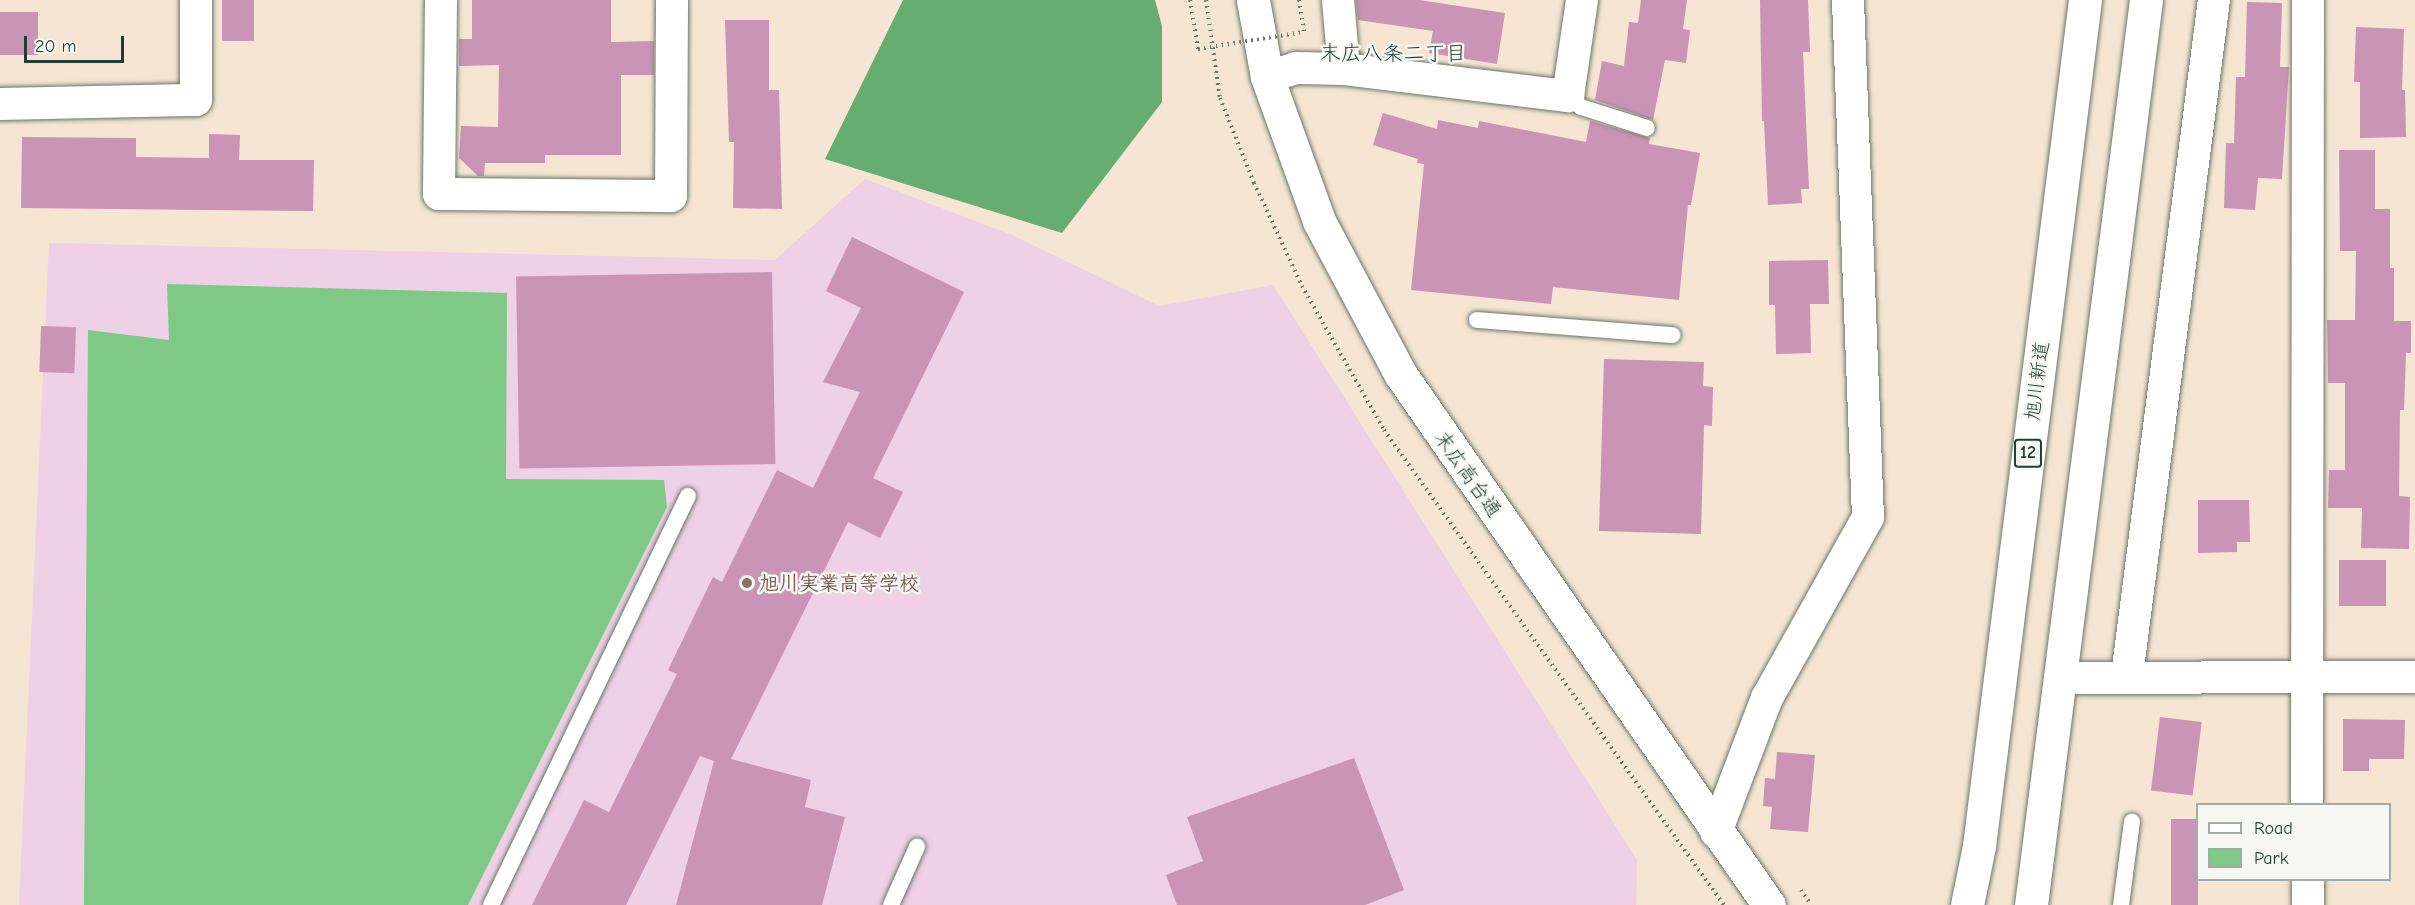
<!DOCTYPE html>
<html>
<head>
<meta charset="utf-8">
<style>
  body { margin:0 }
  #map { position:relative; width:2415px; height:905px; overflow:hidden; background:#f5e5d2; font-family:"Comic Neue","Klee One",sans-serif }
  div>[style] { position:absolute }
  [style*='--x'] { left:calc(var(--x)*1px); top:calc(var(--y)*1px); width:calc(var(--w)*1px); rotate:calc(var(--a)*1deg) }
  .built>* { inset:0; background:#eed0e7 }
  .green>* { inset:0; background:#7ec986 }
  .forest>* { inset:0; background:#66ad73 }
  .building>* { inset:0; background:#c994b5; transform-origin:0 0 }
  .path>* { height:4px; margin-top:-2px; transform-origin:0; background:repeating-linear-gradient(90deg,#6a786b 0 1.5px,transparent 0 6px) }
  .roads { filter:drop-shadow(0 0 2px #6a786b) drop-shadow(0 0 2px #6a786b) }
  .service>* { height:16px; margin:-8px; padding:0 8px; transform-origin:8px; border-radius:8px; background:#fff }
  .minor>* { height:32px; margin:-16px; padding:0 16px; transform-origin:16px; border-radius:16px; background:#fff }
  .tertiary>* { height:33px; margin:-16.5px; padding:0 16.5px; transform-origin:16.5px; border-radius:16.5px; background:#fff }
  .trunk>* { height:33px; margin:-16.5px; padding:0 16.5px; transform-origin:16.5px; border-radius:16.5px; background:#fff }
  .path-bridge>* { height:4px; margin-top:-2px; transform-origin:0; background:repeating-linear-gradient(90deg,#6a786b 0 1.5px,transparent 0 6px) }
  .dots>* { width:16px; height:16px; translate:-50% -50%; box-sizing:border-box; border:3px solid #f6f6f2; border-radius:50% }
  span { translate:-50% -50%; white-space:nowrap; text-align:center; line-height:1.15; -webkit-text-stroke:5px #f6f6f2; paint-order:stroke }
  .shield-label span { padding:2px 4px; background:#f6f6f2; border:2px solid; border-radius:4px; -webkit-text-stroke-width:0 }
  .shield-label { font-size:18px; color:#1f3d34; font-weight:700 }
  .street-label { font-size:20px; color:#1f3d34 }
  .education-label { font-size:20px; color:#785e54; font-weight:700 }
  .left { translate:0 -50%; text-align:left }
  .neighbourhood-label { font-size:21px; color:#1f3d34 }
  .legend { position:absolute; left:2196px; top:803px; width:195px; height:78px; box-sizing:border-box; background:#f6f6f2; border:2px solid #a0aca6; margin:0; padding:8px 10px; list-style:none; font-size:18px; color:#1f3d34 }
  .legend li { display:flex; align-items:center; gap:12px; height:30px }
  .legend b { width:30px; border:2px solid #a0aca6 }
  .scale { position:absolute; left:24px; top:36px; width:100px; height:27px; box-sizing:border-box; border:3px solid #1f3d34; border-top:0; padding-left:8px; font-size:18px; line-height:21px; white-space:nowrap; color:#1f3d34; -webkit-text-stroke:4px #f6f6f2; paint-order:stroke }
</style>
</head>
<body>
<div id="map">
  <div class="built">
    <i style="clip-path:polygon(865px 179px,1012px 235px,1159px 306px,1273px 285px,1637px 860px,1636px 905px,19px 905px,49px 243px,775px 260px)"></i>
  </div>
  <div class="green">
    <i style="clip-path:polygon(167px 284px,507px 293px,506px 479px,664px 480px,667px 507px,468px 905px,84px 905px,88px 330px,169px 340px)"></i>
  </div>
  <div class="forest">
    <i style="clip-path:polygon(903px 0,1155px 0,1162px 26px,1162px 102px,1062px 233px,825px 159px)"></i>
  </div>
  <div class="building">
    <i style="left:222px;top:0;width:32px;height:41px"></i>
    <i style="clip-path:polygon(472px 0,611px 0,611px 42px,654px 41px,654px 75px,621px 75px,621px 155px,545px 155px,545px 163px,485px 163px,484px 176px,478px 176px,459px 158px,461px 126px,498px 127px,499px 65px,459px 66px,459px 39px,472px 39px)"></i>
    <i style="clip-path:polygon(1356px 0,1419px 0,1505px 13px,1497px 64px,1429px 53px,1433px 31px,1358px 20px)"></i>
    <i style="clip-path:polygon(1641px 0,1687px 0,1683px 29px,1690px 30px,1686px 63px,1665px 60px,1653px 120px,1595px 100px,1602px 61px,1624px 66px,1629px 22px,1638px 23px)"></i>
    <i style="clip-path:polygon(1760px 0,1808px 0,1810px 52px,1803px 52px,1809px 189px,1801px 189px,1802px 203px,1768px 205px,1764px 121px,1762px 121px)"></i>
    <i style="clip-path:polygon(2247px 2px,2282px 3px,2280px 67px,2289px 67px,2282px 179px,2258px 178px,2255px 210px,2224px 208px,2226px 143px,2234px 143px,2236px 77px,2245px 77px)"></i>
    <i style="left:38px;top:12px;width:43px;height:38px;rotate:90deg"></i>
    <i style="clip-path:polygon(725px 20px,769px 20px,769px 90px,779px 90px,782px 209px,733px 208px,734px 142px,729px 142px)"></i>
    <i style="clip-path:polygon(2356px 27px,2404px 29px,2402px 90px,2405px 90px,2406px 137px,2360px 138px,2360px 82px,2354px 82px)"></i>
    <i style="clip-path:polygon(1383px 113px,1437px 129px,1438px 120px,1478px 128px,1479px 121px,1586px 142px,1590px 121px,1650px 138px,1649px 144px,1700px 153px,1691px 205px,1688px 205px,1679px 300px,1553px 287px,1551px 304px,1411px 290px,1424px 164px,1417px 163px,1418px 159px,1373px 145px)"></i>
    <i style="clip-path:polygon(209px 134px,240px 135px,239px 160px,314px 160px,313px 211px,21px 208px,22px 137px,136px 138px,136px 157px,209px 158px)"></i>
    <i style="clip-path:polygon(2339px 150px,2375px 150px,2375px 209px,2390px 209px,2390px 268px,2394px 268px,2394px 321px,2411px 321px,2411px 353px,2406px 353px,2404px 410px,2400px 410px,2399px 496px,2410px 497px,2409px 549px,2361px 548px,2362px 508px,2328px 508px,2329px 470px,2345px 470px,2345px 383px,2328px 383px,2327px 320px,2355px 320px,2356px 251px,2340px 251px)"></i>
    <i style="clip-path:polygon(852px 237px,964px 292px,873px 478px,903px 492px,880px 538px,848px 522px,731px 759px,811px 780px,805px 807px,845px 817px,822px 905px,676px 905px,714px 761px,700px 756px,626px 905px,532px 905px,584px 800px,609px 812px,677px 674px,668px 670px,713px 577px,722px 582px,777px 470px,813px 488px,860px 392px,823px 382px,861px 308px,826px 291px)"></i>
    <i style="clip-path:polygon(1828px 260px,1829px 304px,1810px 304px,1811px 353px,1776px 354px,1775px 305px,1769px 305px,1769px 261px)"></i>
    <i style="left:772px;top:272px;width:192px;height:256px;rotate:89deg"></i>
    <i style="left:41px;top:326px;width:35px;height:46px;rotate:2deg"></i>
    <i style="clip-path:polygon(1604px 359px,1704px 362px,1703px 386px,1713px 387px,1712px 426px,1704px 425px,1701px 534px,1599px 531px)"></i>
    <i style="clip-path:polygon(2198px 500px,2249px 500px,2250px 542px,2237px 542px,2237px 552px,2198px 553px)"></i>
    <i style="left:2339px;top:560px;width:47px;height:46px"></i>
    <i style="left:2160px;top:717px;width:42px;height:74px;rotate:7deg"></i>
    <i style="clip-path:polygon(2343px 719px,2405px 720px,2404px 759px,2369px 759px,2369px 771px,2343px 771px)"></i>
    <i style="clip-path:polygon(1777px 752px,1815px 755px,1808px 832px,1770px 829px,1772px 807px,1763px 806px,1765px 778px,1775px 779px)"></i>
    <i style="clip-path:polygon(1354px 758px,1404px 890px,1365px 905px,1177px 905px,1166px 875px,1203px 861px,1187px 817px)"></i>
    <i style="left:2171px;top:819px;width:27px;height:86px"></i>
  </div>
  <div class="path">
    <i style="--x:1190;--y:0;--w:50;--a:80.7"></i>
    <i style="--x:1206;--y:0;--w:99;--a:81.9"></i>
    <i style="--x:1220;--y:98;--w:92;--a:68.2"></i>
    <i style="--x:1254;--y:183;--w:114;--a:65"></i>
    <i style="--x:1302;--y:286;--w:166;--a:60.3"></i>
    <i style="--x:1384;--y:430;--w:584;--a:54.41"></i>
    <i style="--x:1299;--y:0;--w:32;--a:81"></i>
    <i style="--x:1801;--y:890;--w:18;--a:56"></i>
  </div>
  <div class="roads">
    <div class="service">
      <i style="--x:1568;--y:96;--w:17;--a:40"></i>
      <i style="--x:1581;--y:107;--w:69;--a:17.7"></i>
      <i style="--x:1477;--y:320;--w:196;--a:4.4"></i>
      <i style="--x:491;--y:905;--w:454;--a:-64.3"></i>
      <i style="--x:891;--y:905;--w:64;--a:-65.9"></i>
      <i style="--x:2121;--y:905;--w:84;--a:-82.5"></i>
    </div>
    <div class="minor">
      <i style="--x:441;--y:0;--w:194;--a:90.6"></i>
      <i style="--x:439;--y:194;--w:232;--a:0.5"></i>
      <i style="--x:671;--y:196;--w:196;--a:-89.7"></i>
      <i style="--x:1338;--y:0;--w:69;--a:85"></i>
      <i style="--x:1267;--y:77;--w:30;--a:-17"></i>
      <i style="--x:1296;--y:68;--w:48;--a:1.2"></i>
      <i style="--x:1344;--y:69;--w:226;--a:6.9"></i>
      <i style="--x:1568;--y:96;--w:97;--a:-81.7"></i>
      <i style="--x:0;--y:104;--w:196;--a:-1.2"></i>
      <i style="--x:196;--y:100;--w:100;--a:-90"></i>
      <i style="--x:2127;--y:676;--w:682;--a:-82.67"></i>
      <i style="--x:2060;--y:678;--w:355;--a:-0.2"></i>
      <i style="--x:2307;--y:804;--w:804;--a:-89.93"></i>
      <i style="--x:1716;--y:832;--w:143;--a:-69.2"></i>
      <i style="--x:1767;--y:698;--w:207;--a:-60.8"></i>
      <i style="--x:1868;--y:517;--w:517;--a:-92.22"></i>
      <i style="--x:2308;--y:880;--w:25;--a:90"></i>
    </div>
    <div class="tertiary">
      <i style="--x:1253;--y:0;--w:78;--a:79.7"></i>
      <i style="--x:1267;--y:77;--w:153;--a:70.1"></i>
      <i style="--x:1319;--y:221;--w:174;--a:62"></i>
      <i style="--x:1401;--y:375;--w:645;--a:55.23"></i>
    </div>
    <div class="trunk">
      <i style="--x:1967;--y:905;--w:60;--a:-78.5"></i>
      <i style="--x:1979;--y:846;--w:853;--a:-82.86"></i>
      <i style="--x:2031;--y:905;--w:912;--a:-82.76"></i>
    </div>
  </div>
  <div class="path-bridge">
    <i style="--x:1198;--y:49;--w:107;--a:-9.1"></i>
  </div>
  <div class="dots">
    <i style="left:747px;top:583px;background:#8d6e63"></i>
  </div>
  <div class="shield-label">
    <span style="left:2028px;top:453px">12</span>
  </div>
  <div class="street-label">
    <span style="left:2037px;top:381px;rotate:-83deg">旭川新道</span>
    <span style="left:1468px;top:474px;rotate:55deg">末広高台通</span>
  </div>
  <div class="education-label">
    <span class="left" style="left:759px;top:583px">旭川実業高等学校</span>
  </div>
  <div class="neighbourhood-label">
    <span style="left:1393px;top:53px">末広八条二丁目</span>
  </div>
  <ul class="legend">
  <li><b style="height:8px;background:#fff"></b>Road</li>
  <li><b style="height:16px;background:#7ec986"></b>Park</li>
  </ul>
  <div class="scale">20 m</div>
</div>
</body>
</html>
